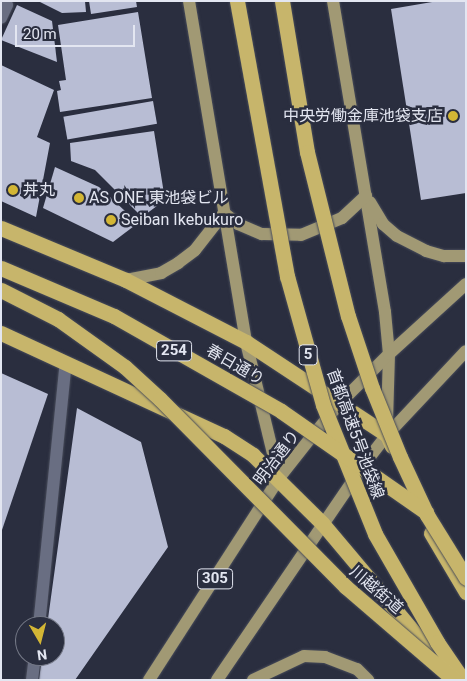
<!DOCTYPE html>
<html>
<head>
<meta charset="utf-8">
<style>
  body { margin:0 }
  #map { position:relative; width:467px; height:681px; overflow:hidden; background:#2a2e3f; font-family:Roboto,"Noto Sans JP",sans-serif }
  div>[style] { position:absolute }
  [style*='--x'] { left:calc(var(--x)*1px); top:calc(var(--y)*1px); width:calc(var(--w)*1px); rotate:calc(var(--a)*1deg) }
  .building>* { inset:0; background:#b8bdd4; transform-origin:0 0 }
  .roads { filter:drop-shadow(0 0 1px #484c5a) drop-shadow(0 0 1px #484c5a) }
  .minor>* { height:12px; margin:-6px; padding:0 6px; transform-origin:6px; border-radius:6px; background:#696e82 }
  .major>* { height:12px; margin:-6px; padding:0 6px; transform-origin:6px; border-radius:6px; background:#a19974 }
  .highway>* { height:15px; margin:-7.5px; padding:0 7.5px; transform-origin:7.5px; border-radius:7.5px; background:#c7b56b }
  .bridges { filter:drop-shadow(0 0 1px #484c5a) drop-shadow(0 0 1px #484c5a) }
  .highway-bridge>* { height:15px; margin:-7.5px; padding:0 7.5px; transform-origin:7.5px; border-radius:7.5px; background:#c7b56b }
  .dots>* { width:14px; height:14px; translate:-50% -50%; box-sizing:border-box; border:2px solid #2a2e3f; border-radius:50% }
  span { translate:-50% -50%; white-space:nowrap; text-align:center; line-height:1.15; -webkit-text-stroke:5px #2a2e3f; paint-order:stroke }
  .shield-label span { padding:1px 4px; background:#2a2e3f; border:1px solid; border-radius:4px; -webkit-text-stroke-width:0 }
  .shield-label { font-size:15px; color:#e3e6f1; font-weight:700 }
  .poi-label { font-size:16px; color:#e3e6f1 }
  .right { translate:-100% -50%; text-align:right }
  .left { translate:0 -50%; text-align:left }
  .street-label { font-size:16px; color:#e3e6f1 }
  .frame { position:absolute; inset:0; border:2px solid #e3e6f1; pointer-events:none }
  .north { position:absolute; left:15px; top:616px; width:50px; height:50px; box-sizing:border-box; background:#2a2e3f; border:1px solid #747886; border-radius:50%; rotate:172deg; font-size:14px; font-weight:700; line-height:20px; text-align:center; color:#e3e6f1 }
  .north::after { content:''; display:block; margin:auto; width:18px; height:22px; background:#d3b635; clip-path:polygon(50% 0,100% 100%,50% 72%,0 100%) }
  .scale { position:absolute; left:15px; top:25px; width:120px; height:22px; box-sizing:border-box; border:2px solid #e3e6f1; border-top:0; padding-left:6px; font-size:15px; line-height:18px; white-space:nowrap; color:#e3e6f1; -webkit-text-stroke:4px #2a2e3f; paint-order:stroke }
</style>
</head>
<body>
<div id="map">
  <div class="building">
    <i style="clip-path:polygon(38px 1px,85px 1px,86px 12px,62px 13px)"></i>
    <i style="clip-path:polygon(89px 1px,136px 1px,137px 7px,91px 14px)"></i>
    <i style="clip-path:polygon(438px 1px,466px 1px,466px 193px,421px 200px,391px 9px)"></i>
    <i style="clip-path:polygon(17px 5px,52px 21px,57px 62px,1px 40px)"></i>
    <i style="clip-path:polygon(138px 12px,152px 98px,60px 112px,57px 91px,61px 90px,59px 81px,66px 80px,58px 25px)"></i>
    <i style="clip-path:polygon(1px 65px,54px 90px,37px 137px,50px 143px,36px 217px,1px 201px)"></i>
    <i style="left:153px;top:101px;width:23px;height:91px;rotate:80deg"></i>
    <i style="clip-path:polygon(154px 131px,165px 200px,142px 217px,95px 170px,71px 161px,70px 143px)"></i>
    <i style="clip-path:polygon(55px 167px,99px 187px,138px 223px,113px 242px,43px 208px)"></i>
    <i style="clip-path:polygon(1px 373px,48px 394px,2px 530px,1px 530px)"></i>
    <i style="clip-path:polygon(77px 408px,141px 442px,168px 547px,75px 680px,39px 680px,42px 656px,55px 656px,55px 626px,47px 626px)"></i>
  </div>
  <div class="roads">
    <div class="minor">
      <i style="--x:1;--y:1;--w:7;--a:34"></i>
      <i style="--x:7;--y:5;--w:14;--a:115"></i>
      <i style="--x:39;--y:626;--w:265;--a:-84.2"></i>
      <i style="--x:32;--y:680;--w:24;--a:-83"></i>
    </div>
    <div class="major">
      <i style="--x:189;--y:1;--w:346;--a:80.5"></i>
      <i style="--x:246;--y:342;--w:140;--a:76.4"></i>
      <i style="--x:333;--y:1;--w:315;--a:80.5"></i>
      <i style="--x:385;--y:312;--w:42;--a:84.6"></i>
      <i style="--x:389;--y:354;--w:68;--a:91.7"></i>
      <i style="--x:370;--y:202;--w:26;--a:59"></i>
      <i style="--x:383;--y:224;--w:18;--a:41"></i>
      <i style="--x:397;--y:236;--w:33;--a:27"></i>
      <i style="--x:426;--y:251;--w:19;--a:16"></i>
      <i style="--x:444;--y:256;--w:22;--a:0"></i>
      <i style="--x:224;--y:213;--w:18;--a:38"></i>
      <i style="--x:238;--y:224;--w:26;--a:23"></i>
      <i style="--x:262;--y:234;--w:39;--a:1"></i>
      <i style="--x:301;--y:235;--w:44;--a:-22.5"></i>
      <i style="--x:342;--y:218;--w:33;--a:-43"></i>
      <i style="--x:126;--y:280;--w:36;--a:-11"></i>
      <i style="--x:161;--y:273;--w:20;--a:-30"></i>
      <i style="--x:178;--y:263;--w:21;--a:-37"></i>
      <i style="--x:195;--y:250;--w:47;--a:-51.9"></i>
      <i style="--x:149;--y:680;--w:240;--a:-57.2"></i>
      <i style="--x:279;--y:478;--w:48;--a:-51.7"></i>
      <i style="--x:309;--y:440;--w:48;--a:-50"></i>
      <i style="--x:340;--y:403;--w:69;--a:-45"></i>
      <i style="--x:389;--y:354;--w:104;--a:-42.3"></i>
      <i style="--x:217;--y:680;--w:263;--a:-55.7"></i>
      <i style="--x:365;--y:463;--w:36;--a:-52"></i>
      <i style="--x:387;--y:435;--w:115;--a:-46.8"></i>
      <i style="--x:253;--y:680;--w:56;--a:-25.2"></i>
      <i style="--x:304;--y:656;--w:21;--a:3"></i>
      <i style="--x:325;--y:657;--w:34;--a:21"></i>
      <i style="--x:357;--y:669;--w:16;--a:45"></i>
    </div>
    <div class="highway">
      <i style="--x:1;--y:228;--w:135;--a:22.6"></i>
      <i style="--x:126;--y:280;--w:135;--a:27.3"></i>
      <i style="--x:246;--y:342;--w:169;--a:33.4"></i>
      <i style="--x:387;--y:435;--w:12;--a:66"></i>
      <i style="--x:1;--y:333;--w:246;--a:24.8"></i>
      <i style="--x:224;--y:436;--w:35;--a:33"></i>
      <i style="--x:253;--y:455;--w:97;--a:44.6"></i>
      <i style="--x:322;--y:523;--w:175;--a:49.9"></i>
      <i style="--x:431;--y:533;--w:69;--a:59.3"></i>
    </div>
  </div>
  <div class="bridges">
    <div class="highway-bridge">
      <i style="--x:237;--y:1;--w:280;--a:79.7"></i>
      <i style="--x:287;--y:276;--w:134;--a:74.4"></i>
      <i style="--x:323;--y:405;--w:139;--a:68"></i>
      <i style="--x:375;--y:534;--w:125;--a:60.1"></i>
      <i style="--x:437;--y:642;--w:46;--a:55.6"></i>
      <i style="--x:282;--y:1;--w:153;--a:80.6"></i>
      <i style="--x:307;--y:152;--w:169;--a:76"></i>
      <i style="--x:348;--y:316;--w:76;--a:71.6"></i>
      <i style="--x:372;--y:388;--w:74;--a:67.9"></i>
      <i style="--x:400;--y:457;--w:64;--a:65"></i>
      <i style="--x:427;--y:515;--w:74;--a:58.2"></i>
      <i style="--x:1;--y:268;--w:123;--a:23"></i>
      <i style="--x:114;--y:316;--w:192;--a:29.6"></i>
      <i style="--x:281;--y:411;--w:177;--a:34.9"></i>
      <i style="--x:1;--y:290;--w:64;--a:27"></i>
      <i style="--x:58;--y:319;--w:82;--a:35.6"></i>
      <i style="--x:125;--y:367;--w:47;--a:42.4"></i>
      <i style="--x:160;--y:399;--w:264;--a:45.3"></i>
      <i style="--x:346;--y:587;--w:143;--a:40.7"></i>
    </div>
  </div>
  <div class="dots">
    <i style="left:453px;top:116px;background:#d3b635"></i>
    <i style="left:13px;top:190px;background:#d3b635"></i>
    <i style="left:79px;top:198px;background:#d3b635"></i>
    <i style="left:111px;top:220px;background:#d3b635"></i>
  </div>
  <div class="shield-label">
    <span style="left:174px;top:351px">254</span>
    <span style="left:308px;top:355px">5</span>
    <span style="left:215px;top:579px">305</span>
  </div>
  <div class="poi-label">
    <span class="right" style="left:443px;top:116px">中央労働金庫池袋支店</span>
    <span class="left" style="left:23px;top:190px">丼丸</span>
    <span class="left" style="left:89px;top:198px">AS ONE 東池袋ビル</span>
    <span class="left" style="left:121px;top:220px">Seiban Ikebukuro</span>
  </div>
  <div class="street-label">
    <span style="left:235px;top:365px;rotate:30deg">春日通り</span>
    <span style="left:355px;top:434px;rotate:70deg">首都高速5号池袋線</span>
    <span style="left:277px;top:458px;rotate:-53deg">明治通り</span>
    <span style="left:376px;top:590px;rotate:41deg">川越街道</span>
  </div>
  <div class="frame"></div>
  <div class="north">N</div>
  <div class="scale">20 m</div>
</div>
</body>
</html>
